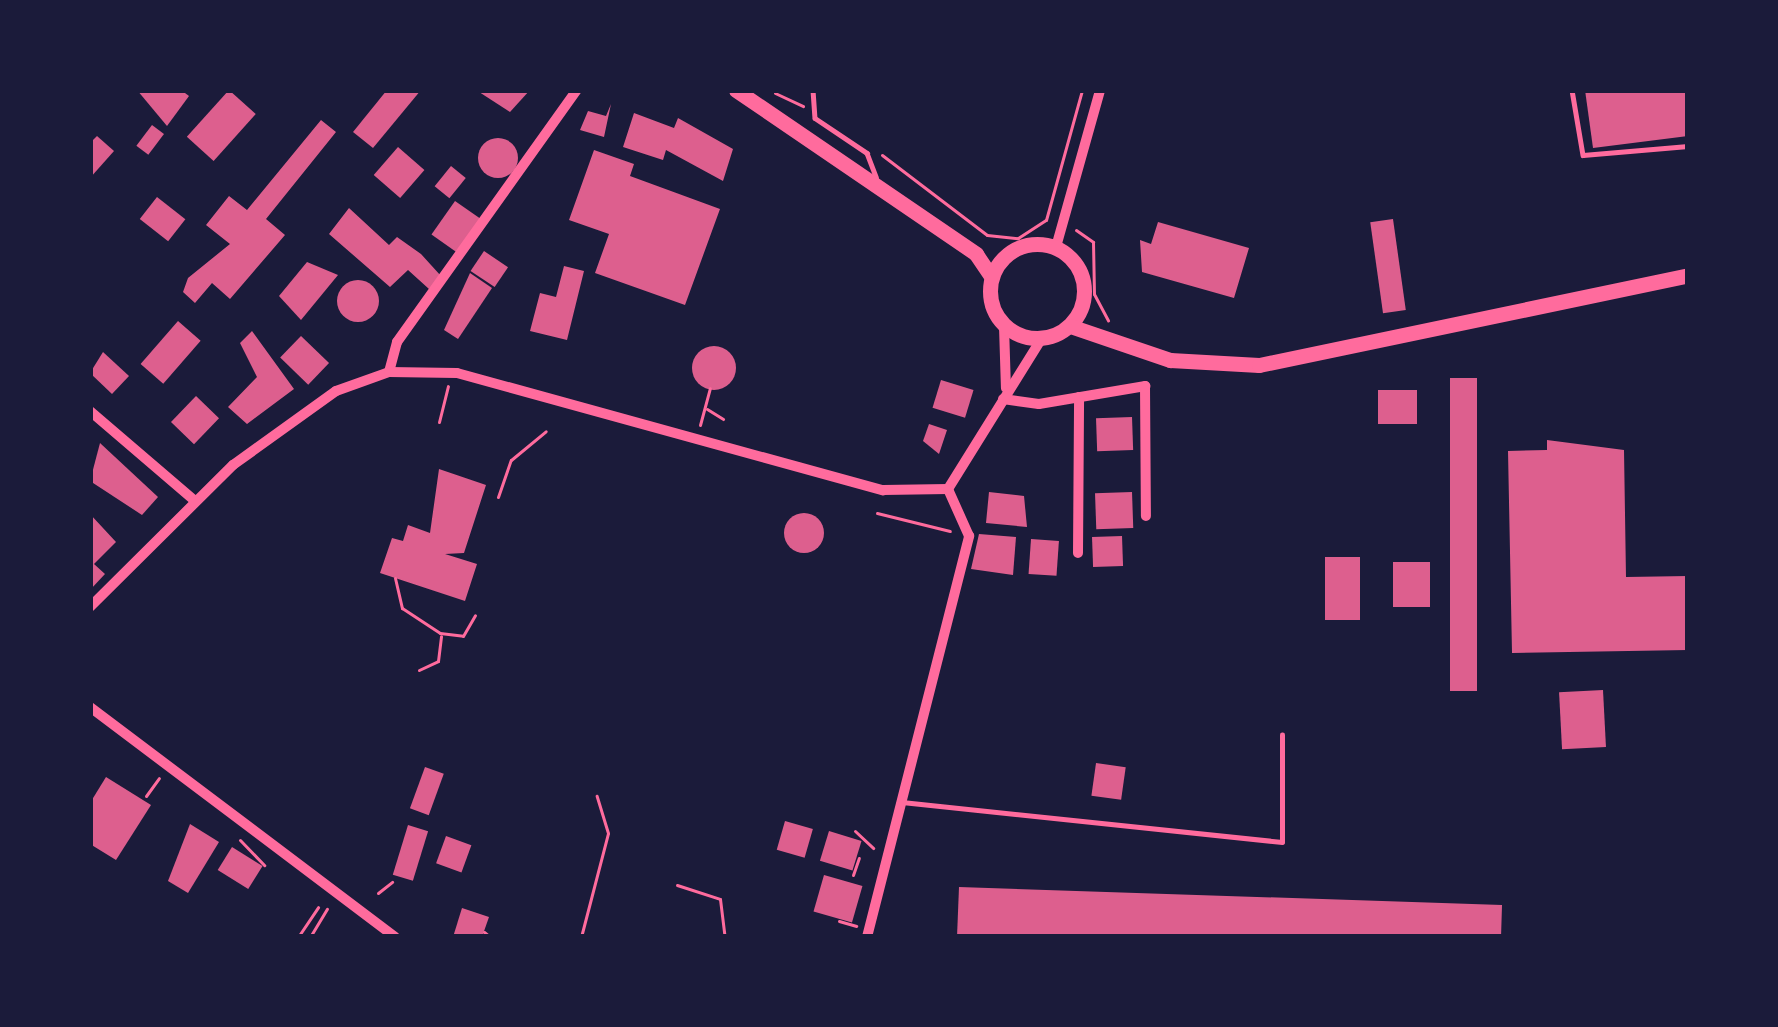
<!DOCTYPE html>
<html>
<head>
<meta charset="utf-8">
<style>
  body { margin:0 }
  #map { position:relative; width:1778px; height:1027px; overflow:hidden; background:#1b1b3a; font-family:"Public Sans",sans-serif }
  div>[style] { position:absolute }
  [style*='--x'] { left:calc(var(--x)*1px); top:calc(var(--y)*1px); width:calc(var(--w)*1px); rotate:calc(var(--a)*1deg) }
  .building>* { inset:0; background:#dd5f8e; transform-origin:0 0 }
  .round { border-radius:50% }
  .path>* { height:3px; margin:-1.5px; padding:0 1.5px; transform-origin:1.5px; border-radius:1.5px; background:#ff6b9d }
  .service>* { height:4.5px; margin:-2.25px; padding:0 2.25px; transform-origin:2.25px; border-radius:2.25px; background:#ff6b9d }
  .minor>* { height:10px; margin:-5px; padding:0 5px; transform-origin:5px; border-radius:5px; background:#ff6b9d }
  .secondary>* { height:15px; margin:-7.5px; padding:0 7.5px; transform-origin:7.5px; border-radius:7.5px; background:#ff6b9d }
  .secondary>.ring { margin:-7.5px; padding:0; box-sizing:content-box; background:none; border:15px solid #ff6b9d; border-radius:50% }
  span { translate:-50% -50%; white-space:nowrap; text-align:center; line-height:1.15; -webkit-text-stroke:12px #1b1b3a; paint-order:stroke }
  .frame { position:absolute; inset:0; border:93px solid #1b1b3a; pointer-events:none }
</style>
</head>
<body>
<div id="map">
  <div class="building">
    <i style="clip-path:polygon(137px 90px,181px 90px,189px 96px,167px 126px)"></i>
    <i style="left:229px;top:90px;width:36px;height:63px;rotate:42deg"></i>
    <i style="clip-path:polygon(387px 90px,421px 90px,373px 148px,353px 132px)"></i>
    <i style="clip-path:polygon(476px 90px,530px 90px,510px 112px)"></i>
    <i style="clip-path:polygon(1585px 90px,1688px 90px,1688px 136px,1593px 148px)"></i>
    <i style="clip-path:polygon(611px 104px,604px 137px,580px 130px,588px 111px,606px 116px)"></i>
    <i style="clip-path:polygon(634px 113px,674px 128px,678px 118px,733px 149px,723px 181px,666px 150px,663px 160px,623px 147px)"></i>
    <i style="clip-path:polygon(321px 120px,336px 132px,266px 219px,285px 235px,230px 299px,212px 283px,195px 303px,183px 292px,188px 278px,230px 244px,206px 225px,229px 196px,247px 210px)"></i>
    <i style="left:152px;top:125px;width:15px;height:26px;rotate:37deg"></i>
    <i style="clip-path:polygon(97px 136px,114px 151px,90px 178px,90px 143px)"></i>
    <i class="round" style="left:478px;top:138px;width:40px;height:40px"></i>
    <i style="left:398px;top:147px;width:35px;height:37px;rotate:41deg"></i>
    <i style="clip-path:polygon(594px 150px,634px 164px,630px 176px,720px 209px,685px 305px,595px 273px,609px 234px,569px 220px)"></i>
    <i style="left:451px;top:166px;width:19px;height:26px;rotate:39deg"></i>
    <i style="left:157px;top:197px;width:36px;height:28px;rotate:38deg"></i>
    <i style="left:455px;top:201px;width:32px;height:41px;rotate:35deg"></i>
    <i style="clip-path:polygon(349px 208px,389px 245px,397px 237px,421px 254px,441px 276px,429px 289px,408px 270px,390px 287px,329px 234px)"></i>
    <i style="left:1393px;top:219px;width:92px;height:23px;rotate:82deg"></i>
    <i style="clip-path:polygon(1158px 222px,1249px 248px,1234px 298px,1142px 272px,1140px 240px,1151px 244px)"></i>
    <i style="left:484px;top:251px;width:29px;height:24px;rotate:34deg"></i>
    <i style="clip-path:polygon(307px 262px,338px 275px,301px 320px,279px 296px)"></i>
    <i style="clip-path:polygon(564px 266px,584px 271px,567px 340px,530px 331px,540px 293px,556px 297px)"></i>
    <i style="clip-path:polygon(470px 273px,492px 288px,458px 339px,444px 330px)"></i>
    <i class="round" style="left:337px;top:280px;width:42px;height:42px"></i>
    <i style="left:178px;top:321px;width:30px;height:57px;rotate:41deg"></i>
    <i style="clip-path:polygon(252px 331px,294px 389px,247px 424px,228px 407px,257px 377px,240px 343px)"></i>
    <i style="left:301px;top:336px;width:39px;height:30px;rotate:44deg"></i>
    <i class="round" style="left:692px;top:346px;width:44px;height:44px"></i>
    <i style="clip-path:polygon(103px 352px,129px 376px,112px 394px,90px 373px)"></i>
    <i style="left:1450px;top:378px;width:27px;height:313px"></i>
    <i style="left:941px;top:380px;width:34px;height:29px;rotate:17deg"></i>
    <i style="left:1378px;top:390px;width:39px;height:34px"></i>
    <i style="left:196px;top:396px;width:32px;height:36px;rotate:44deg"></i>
    <i style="left:1132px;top:417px;width:33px;height:36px;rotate:88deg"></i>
    <i style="clip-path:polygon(929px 424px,947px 430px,939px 454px,923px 441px)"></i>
    <i style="clip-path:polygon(1547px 440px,1624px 450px,1626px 577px,1688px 576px,1688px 650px,1512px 653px,1508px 451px,1547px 450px)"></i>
    <i style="clip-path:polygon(100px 443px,158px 497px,142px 515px,90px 481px)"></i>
    <i style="clip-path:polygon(439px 469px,486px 485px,464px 553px,445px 554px,477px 564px,465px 601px,380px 573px,392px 538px,403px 541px,408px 525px,430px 533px)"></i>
    <i style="clip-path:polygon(989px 492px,1024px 496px,1027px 527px,986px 523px)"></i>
    <i style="left:1132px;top:492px;width:36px;height:37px;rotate:88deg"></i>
    <i class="round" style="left:784px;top:513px;width:40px;height:40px"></i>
    <i style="clip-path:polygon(90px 514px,116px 542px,94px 564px,105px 574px,90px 590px)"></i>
    <i style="clip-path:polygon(979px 534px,1016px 537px,1013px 575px,971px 569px)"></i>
    <i style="left:1122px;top:536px;width:30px;height:30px;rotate:88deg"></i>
    <i style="left:1031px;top:539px;width:28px;height:35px;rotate:4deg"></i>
    <i style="left:1325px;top:557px;width:35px;height:63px"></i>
    <i style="left:1393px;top:562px;width:37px;height:45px"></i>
    <i style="left:1603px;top:690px;width:57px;height:44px;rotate:87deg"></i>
    <i style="left:1096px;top:763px;width:30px;height:33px;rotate:8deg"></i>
    <i style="left:425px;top:767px;width:20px;height:44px;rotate:20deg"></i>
    <i style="clip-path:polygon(106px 777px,151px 805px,116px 860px,90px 844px,90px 803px)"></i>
    <i style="left:785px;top:821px;width:29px;height:30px;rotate:16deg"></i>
    <i style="clip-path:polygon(190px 824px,219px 842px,188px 893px,168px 881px)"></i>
    <i style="left:408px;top:825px;width:21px;height:52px;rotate:17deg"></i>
    <i style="left:829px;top:831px;width:34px;height:31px;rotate:17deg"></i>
    <i style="left:446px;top:836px;width:27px;height:29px;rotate:20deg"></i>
    <i style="left:232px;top:847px;width:36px;height:27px;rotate:32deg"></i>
    <i style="left:824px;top:875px;width:40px;height:38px;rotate:16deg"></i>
    <i style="clip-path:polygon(959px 887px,1502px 905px,1501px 937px,957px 937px)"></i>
    <i style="clip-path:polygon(462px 908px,489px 917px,482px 937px,453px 937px)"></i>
  </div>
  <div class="path">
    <i style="--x:775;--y:93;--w:31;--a:25"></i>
    <i style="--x:882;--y:155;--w:132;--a:37.3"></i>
    <i style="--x:987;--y:235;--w:31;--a:6"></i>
    <i style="--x:1018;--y:238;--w:33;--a:-33"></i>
    <i style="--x:1046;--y:220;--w:135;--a:-74.5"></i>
    <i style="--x:1076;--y:230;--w:21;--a:35"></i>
    <i style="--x:1093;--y:242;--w:52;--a:88.9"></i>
    <i style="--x:1094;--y:294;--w:30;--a:62"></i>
    <i style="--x:707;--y:409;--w:19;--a:32"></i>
    <i style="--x:439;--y:422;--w:37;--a:-76"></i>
    <i style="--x:700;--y:425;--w:38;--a:-75"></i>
    <i style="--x:498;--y:497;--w:39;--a:-71"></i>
    <i style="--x:511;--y:460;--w:45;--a:-39.6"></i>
    <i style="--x:877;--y:513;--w:75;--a:13.9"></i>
    <i style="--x:395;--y:578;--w:31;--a:77"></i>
    <i style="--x:402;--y:608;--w:45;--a:33.3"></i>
    <i style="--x:440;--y:633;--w:23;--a:7"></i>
    <i style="--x:463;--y:636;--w:24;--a:-60"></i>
    <i style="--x:419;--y:670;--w:21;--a:-25"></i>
    <i style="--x:438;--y:661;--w:25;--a:-83"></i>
    <i style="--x:146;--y:796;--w:22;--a:-54"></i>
    <i style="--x:855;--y:831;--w:25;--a:43"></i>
    <i style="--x:240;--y:840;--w:35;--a:46"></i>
    <i style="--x:853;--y:875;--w:18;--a:-71"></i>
    <i style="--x:677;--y:885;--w:45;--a:18"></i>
    <i style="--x:720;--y:899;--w:38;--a:83"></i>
    <i style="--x:378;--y:893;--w:18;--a:-38"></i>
    <i style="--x:839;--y:921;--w:18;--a:16"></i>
    <i style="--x:484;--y:932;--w:8;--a:40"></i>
    <i style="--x:298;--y:937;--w:36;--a:-56"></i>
    <i style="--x:310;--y:937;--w:33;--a:-59"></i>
    <i style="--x:581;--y:937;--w:107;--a:-75.4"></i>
    <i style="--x:608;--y:833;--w:39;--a:-107"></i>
  </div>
  <div class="service">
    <i style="--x:813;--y:90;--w:28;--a:86"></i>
    <i style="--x:815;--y:118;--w:63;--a:33.9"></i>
    <i style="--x:867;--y:153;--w:26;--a:69"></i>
    <i style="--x:1572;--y:90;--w:66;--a:80.4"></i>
    <i style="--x:1583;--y:155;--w:105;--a:-4.9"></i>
    <i style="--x:902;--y:802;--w:382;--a:6"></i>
    <i style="--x:1282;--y:842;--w:107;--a:-90"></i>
  </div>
  <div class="minor">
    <i style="--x:1056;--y:247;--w:163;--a:-74.3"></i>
    <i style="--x:1004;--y:326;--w:62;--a:88.2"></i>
    <i style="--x:389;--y:372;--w:31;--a:-75"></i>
    <i style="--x:397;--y:342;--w:310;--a:-54.5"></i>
    <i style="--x:1003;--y:399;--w:36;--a:8"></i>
    <i style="--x:1039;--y:404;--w:108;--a:-9.6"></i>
    <i style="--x:1145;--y:386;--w:130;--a:89.6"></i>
    <i style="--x:90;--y:411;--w:138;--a:40.6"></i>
    <i style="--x:948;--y:489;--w:178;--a:-58.1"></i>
    <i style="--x:1078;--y:553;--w:156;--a:-89.6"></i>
    <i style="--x:90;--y:607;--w:202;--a:-44.8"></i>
    <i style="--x:233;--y:465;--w:127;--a:-35.7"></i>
    <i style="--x:336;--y:391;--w:56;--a:-19.7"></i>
    <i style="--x:389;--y:372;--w:68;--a:0.8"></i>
    <i style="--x:457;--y:373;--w:442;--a:15.4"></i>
    <i style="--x:883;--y:490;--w:65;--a:-0.9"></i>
    <i style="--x:90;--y:707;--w:382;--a:37"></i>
    <i style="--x:867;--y:937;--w:414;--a:-75.7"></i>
    <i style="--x:969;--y:536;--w:51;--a:-114.1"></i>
  </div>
  <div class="secondary">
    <i style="--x:736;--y:90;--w:291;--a:34.3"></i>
    <i style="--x:976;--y:254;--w:27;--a:56"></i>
    <i class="ring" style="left:990px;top:244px;width:79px;height:79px"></i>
    <i style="--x:1070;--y:326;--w:106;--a:18.8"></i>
    <i style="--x:1170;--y:360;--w:89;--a:3.2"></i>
    <i style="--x:1259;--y:365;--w:438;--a:-11.8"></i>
  </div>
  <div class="frame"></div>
</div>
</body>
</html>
